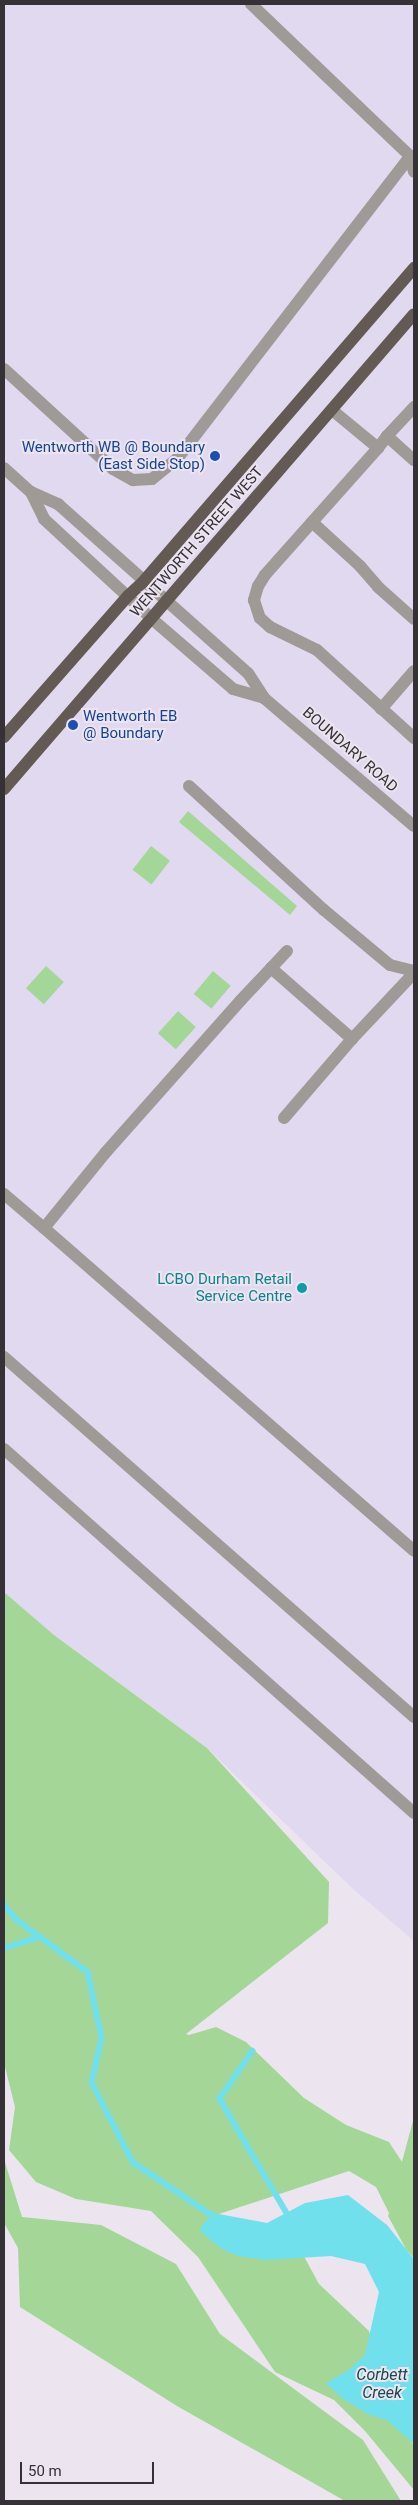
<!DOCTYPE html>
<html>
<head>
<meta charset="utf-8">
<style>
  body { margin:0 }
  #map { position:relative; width:418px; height:2505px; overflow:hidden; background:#ece4ef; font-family:Roboto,sans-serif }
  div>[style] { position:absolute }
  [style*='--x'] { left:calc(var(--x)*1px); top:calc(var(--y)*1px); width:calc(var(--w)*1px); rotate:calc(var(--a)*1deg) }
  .industrial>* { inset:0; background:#e1d9ef }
  .green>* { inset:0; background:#a4d797; transform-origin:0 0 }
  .water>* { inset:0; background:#70e0ed }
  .stream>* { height:5.5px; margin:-2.75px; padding:0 2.75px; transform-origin:2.75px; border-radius:2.75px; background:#70e0ed }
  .minor>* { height:12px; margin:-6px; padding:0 6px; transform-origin:6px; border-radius:6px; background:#9f9a96 }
  .major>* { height:12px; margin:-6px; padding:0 6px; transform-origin:6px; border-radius:6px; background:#635a54 }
  .dots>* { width:14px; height:14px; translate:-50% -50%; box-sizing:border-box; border:2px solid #ece4ef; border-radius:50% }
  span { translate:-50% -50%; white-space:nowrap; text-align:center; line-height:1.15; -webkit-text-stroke:4px #ece4ef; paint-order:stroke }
  .transit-label { font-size:15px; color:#164399 }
  .right { translate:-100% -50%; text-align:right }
  .left { translate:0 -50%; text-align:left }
  .street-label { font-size:15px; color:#353136 }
  .culture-label { font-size:15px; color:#0d838f }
  .water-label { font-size:16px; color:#17494f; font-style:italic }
  .frame { position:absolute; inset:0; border:5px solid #353136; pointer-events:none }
  .scale { position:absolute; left:20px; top:2462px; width:134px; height:22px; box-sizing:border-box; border:2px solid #353136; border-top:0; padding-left:6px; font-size:15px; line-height:18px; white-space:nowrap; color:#353136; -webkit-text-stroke:4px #ece4ef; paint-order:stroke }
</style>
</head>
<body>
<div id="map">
  <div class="industrial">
    <i style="clip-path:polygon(4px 4px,414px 4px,414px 1941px,352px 1888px,207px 1748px,54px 1635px,4px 1592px)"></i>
  </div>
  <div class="green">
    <i style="clip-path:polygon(188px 811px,297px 906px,290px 915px,179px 822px)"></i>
    <i style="left:151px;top:846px;width:24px;height:30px;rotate:38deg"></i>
    <i style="left:46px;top:966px;width:24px;height:30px;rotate:42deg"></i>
    <i style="left:213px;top:971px;width:23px;height:30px;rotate:40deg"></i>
    <i style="left:178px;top:1011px;width:24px;height:30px;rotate:42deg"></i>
    <i style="clip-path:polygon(4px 1592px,54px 1635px,207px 1748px,329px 1882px,328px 1923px,186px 2034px,189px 2035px,216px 2027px,246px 2042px,304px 2098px,346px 2125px,389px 2142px,402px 2162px,414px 2117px,414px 2258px,406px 2249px,388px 2216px,389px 2213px,376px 2187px,349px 2171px,213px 2216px,300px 2249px,319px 2284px,369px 2331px,390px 2404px,414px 2446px,414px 2490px,365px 2431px,334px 2400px,275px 2372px,198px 2257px,151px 2211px,76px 2199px,36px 2182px,9px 2150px,15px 2107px,4px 2063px)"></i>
    <i style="clip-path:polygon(4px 2159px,22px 2217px,101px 2225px,176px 2264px,220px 2334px,363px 2440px,401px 2501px,345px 2501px,177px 2406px,20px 2307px,18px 2248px,4px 2223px)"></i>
  </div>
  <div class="water">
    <i style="clip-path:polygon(348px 2195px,387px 2225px,414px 2259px,414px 2444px,387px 2420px,370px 2415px,343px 2399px,326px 2383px,347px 2371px,365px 2355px,379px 2292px,365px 2264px,331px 2256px,265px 2260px,238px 2256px,222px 2249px,200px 2231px,203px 2224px,214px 2213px,267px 2223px,305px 2203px)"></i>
  </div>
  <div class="stream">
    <i style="--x:4;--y:1904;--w:21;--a:51"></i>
    <i style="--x:17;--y:1920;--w:88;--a:36.2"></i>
    <i style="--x:88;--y:1972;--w:67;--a:78"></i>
    <i style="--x:102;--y:2038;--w:46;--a:102.5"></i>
    <i style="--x:92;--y:2083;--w:89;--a:62.6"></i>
    <i style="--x:133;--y:2162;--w:97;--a:34"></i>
    <i style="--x:4;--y:1948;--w:38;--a:-17"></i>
    <i style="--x:253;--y:2051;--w:58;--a:124.5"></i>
    <i style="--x:220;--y:2099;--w:140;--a:59.6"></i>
  </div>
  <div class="minor">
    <i style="--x:251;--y:4;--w:220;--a:43.7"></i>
    <i style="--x:410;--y:156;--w:16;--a:76"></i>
    <i style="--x:4;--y:369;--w:148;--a:42.5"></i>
    <i style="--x:113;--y:469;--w:23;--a:29"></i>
    <i style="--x:133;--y:480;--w:19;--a:-3"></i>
    <i style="--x:152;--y:479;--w:32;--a:-39"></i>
    <i style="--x:177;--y:459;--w:382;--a:-52.4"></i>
    <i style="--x:332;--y:410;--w:60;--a:39.6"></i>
    <i style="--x:378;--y:448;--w:15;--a:-53"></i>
    <i style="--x:387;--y:436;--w:36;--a:42"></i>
    <i style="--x:387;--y:436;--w:40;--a:-47"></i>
    <i style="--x:378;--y:448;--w:170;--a:131.7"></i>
    <i style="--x:265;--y:575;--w:13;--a:122"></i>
    <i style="--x:258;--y:586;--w:15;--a:106"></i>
    <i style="--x:254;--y:600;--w:19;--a:72"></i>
    <i style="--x:260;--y:618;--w:13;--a:42"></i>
    <i style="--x:270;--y:627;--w:52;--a:26.1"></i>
    <i style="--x:317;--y:650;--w:131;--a:42.2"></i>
    <i style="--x:4;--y:468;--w:36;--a:42"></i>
    <i style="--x:31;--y:492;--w:30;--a:24"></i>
    <i style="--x:58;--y:504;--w:254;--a:41.7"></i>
    <i style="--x:248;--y:673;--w:30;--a:57"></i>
    <i style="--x:264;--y:698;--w:197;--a:40.5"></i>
    <i style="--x:31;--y:492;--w:30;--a:64"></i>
    <i style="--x:44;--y:519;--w:147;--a:42.8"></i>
    <i style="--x:152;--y:619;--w:107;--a:40.8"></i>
    <i style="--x:233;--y:689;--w:32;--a:16"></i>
    <i style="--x:312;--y:522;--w:65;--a:42.5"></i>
    <i style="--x:360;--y:566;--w:28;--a:49"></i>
    <i style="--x:378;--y:587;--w:48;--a:41.6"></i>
    <i style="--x:381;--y:709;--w:50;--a:-49"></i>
    <i style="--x:189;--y:786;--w:183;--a:42.6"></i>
    <i style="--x:324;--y:910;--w:86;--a:39.8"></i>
    <i style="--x:390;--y:965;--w:25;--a:14"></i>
    <i style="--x:287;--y:951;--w:67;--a:133.2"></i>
    <i style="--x:241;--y:1000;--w:203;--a:131.6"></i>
    <i style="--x:106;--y:1152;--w:98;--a:129.2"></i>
    <i style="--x:44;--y:1228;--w:491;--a:41.1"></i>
    <i style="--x:271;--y:968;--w:108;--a:41.2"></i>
    <i style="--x:352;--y:1039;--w:91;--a:-46.8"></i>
    <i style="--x:284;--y:1118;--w:104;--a:-49.3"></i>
    <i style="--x:4;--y:1194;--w:52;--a:40.4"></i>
    <i style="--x:4;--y:1357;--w:546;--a:41.28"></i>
    <i style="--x:4;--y:1449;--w:548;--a:41.6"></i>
  </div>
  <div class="major">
    <i style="--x:4;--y:737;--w:188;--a:-48.7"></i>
    <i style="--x:128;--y:596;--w:21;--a:-43"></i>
    <i style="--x:143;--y:582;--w:415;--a:-49.2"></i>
    <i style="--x:4;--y:789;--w:627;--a:-49.2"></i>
  </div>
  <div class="dots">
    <i style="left:215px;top:456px;background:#1a4fb4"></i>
    <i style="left:73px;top:725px;background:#1a4fb4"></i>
    <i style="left:302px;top:1288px;background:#0f9aa8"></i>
  </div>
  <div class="transit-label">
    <span class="right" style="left:205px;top:456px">Wentworth WB @ Boundary<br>(East Side Stop)</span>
    <span class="left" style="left:83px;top:725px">Wentworth EB<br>@ Boundary</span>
  </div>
  <div class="street-label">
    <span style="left:197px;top:542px;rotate:-49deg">WENTWORTH STREET WEST</span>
    <span style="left:350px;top:750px;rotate:41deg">BOUNDARY ROAD</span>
  </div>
  <div class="culture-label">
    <span class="right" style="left:292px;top:1288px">LCBO Durham Retail<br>Service Centre</span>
  </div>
  <div class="water-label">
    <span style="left:382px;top:2384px">Corbett<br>Creek</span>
  </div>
  <div class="frame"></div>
  <div class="scale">50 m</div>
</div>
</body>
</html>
